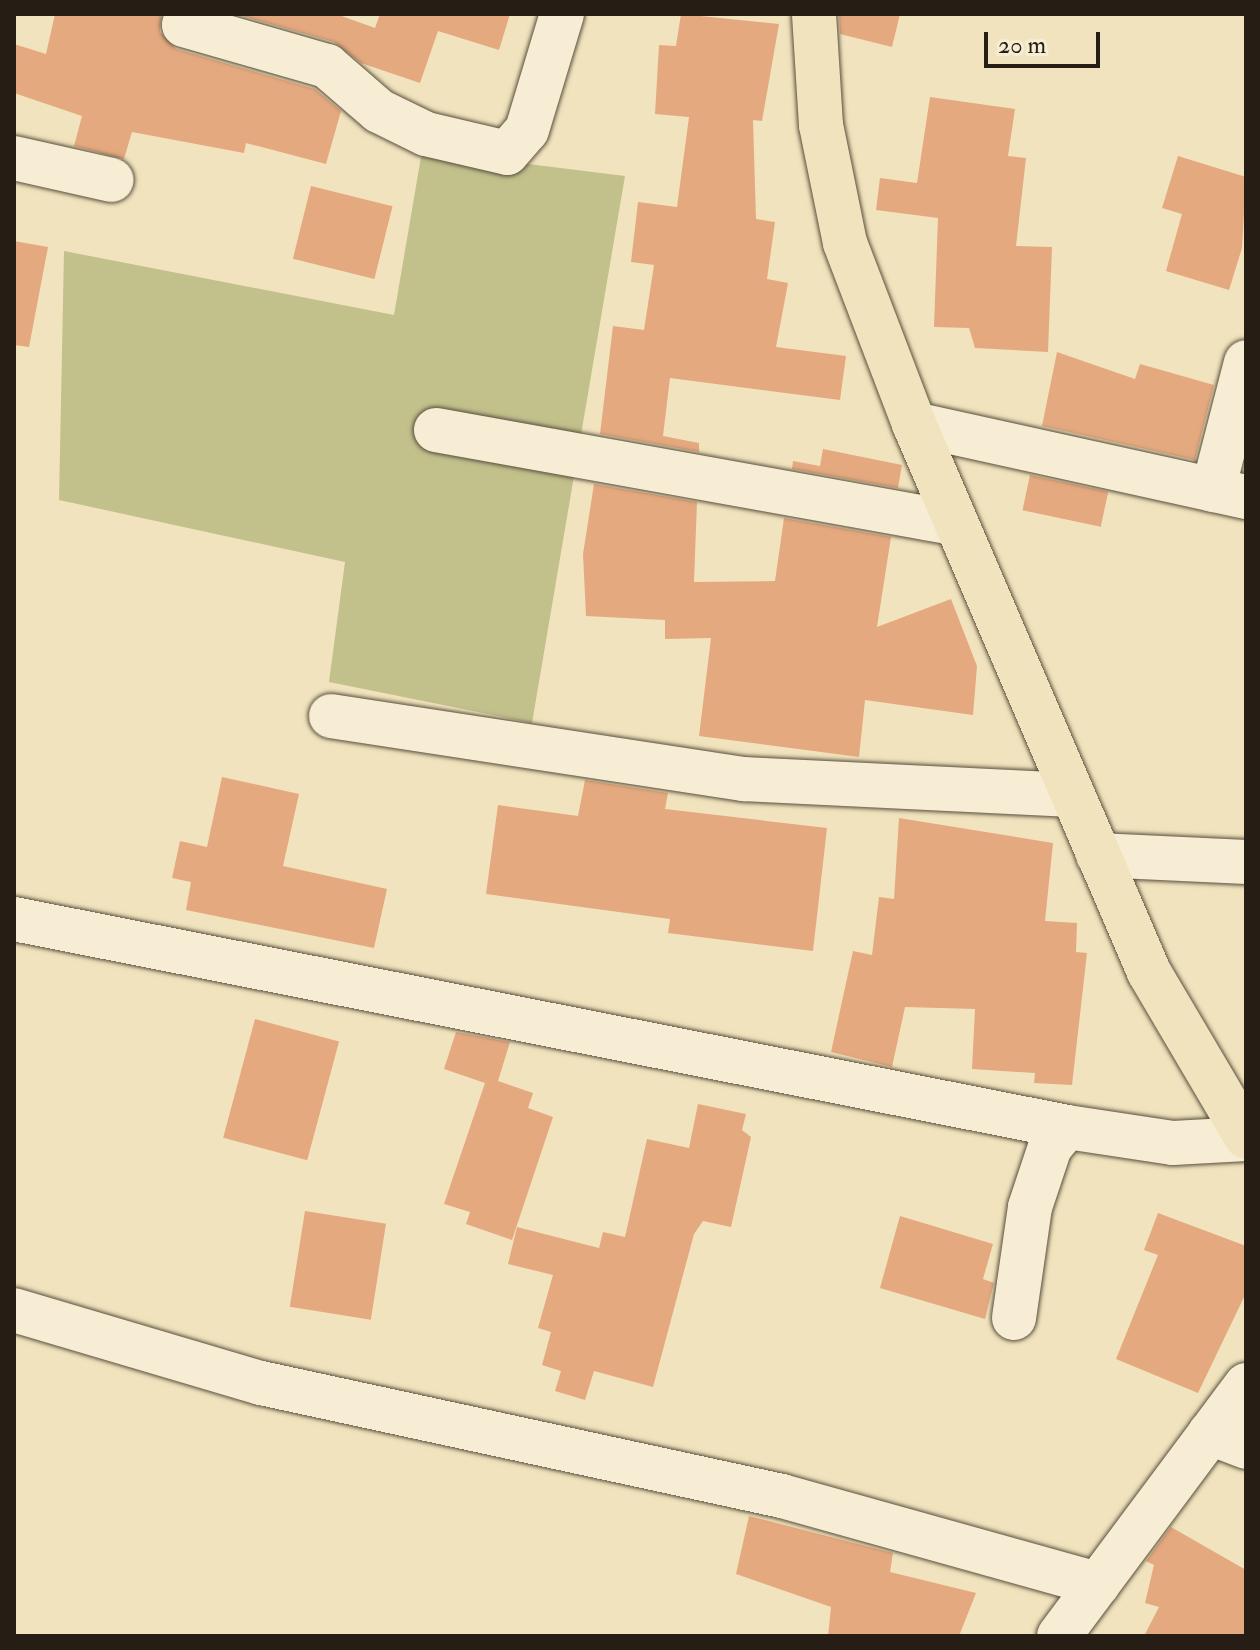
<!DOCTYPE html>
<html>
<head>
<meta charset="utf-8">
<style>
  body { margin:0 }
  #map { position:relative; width:1260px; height:1650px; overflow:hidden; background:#f1e3bd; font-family:"IM FELL Double Pica",serif }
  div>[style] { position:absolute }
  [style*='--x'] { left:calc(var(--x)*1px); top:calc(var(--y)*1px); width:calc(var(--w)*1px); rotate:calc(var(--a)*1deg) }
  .green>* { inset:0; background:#c2c18c }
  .building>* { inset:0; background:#e5a97f; transform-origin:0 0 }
  .roads { filter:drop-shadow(0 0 2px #594f3e) drop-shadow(0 0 2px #594f3e) }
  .minor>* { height:44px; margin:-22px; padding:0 22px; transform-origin:22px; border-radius:22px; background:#f6edd4 }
  .major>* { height:44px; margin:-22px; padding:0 22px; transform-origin:22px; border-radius:22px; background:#f1e3bd }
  span { translate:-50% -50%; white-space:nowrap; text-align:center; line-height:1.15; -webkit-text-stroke:6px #f6edd4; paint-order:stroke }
  .frame { position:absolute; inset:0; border:16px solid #261e14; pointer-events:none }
  .scale { position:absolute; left:984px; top:32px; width:116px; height:36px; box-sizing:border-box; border:4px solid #261e14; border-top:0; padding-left:10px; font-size:24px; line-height:28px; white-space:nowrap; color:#261e14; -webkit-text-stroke:6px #f6edd4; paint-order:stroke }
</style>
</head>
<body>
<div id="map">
  <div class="green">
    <i style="clip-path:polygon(422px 151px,625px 176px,532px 723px,329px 682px,345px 562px,59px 500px,64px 251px,394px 315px)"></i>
  </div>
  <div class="building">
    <i style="clip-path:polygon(55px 14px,161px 14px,160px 32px,176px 49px,315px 89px,341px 111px,326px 164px,246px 143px,244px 153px,132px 132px,124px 159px,74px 146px,82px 116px,14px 93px,14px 44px,46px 54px)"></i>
    <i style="clip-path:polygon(236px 14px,336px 14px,375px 28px,380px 14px,510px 14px,499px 50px,438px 31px,420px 83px,361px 63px,334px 42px)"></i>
    <i style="clip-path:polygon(681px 14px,779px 24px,762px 121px,753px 120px,756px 219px,775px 222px,767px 279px,788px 283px,776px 347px,846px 356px,840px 400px,670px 378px,663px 436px,699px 443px,699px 452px,600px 434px,613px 326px,644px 330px,654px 265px,631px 262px,638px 202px,677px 207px,689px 117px,655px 114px,659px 45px,676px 46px)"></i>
    <i style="clip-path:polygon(839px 14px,900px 14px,892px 47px,840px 34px)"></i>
    <i style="clip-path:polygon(930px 97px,1015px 109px,1008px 156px,1026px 158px,1016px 246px,1052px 247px,1048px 352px,975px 348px,969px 328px,934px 327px,938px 218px,876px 210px,880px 178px,917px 183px)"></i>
    <i style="clip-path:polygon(1178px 156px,1246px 177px,1242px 248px,1229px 290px,1166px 271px,1182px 214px,1162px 208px)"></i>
    <i style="left:311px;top:186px;width:84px;height:75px;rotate:14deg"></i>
    <i style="clip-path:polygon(14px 241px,48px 247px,29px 347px,14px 345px)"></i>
    <i style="clip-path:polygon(1057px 352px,1135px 379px,1140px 364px,1214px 385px,1195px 460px,1042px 426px)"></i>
    <i style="clip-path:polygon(823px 449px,902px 465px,898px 488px,792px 469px,793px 461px,820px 466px)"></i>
    <i style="left:1030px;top:475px;width:80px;height:36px;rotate:12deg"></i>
    <i style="clip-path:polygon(594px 484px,697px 502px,694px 582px,775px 581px,784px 518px,891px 537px,877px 627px,951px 599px,977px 666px,973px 715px,865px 700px,859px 757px,699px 736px,711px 638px,665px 639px,665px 620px,586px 616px,583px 554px)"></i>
    <i style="clip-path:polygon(222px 777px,299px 794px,283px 866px,387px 889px,374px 948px,186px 910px,191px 882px,172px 878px,180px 841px,207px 847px)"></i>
    <i style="clip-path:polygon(585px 780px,668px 793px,665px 809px,827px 828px,813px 951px,668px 933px,670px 919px,486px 894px,498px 805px,578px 816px)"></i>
    <i style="clip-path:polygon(899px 818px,1053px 843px,1045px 921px,1077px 923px,1076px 952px,1087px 953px,1072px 1085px,1034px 1083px,1035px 1073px,972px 1069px,975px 1009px,905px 1007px,892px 1067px,831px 1052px,853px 951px,872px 955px,879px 897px,894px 899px)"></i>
    <i style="left:255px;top:1019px;width:87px;height:123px;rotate:15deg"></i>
    <i style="clip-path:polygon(456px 1032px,510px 1042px,498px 1081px,533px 1093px,528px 1108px,553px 1117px,512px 1240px,466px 1224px,470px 1212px,444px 1204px,485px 1083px,444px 1069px)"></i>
    <i style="clip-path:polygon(698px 1104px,746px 1114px,742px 1130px,751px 1137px,731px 1227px,703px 1221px,694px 1234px,653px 1387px,594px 1371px,585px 1400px,555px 1391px,561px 1371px,542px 1365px,551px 1332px,538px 1328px,553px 1275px,508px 1264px,517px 1227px,599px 1248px,603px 1232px,625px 1237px,647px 1139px,689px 1148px)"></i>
    <i style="left:305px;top:1211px;width:82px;height:97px;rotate:9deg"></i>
    <i style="clip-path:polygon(1158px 1213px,1246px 1246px,1246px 1293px,1198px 1393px,1116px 1359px,1158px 1255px,1144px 1250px)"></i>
    <i style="clip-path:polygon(900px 1216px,993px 1244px,983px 1279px,994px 1283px,985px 1319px,880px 1288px)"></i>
    <i style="clip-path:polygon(749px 1516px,893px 1553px,890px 1572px,976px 1593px,959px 1636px,828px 1636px,831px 1607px,736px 1574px)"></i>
    <i style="clip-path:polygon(1171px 1527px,1246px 1570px,1246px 1636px,1144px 1636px,1159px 1607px,1145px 1603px,1154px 1565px,1146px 1561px)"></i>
  </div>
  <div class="roads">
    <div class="minor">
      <i style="--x:187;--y:14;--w:11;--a:105"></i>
      <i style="--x:184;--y:25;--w:149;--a:16"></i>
      <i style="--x:327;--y:66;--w:69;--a:40.9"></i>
      <i style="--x:379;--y:111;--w:52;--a:26.1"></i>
      <i style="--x:426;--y:134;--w:83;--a:13.2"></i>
      <i style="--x:507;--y:153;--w:30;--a:-49"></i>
      <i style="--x:527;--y:130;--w:121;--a:-73.2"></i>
      <i style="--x:14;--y:158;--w:100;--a:12.7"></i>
      <i style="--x:914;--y:424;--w:340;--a:12.4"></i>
      <i style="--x:436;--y:430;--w:525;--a:10.2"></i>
      <i style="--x:1213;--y:490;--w:132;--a:-75.5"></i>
      <i style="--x:331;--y:716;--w:418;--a:8.7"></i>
      <i style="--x:744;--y:779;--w:327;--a:2.8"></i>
      <i style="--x:1098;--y:855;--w:148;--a:2.7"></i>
      <i style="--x:14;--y:919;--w:1073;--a:11.17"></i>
      <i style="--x:1067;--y:1127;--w:107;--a:8.6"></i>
      <i style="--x:1173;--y:1143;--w:73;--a:-3.1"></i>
      <i style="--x:14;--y:1310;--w:258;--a:16.5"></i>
      <i style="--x:261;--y:1383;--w:533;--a:12.24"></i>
      <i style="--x:782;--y:1496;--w:328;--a:15.6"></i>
      <i style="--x:1014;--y:1318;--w:112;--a:-81.8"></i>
      <i style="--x:1030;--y:1207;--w:63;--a:-71.6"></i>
      <i style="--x:1050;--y:1147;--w:26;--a:-50"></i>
      <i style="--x:1210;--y:1433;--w:39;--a:21"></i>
      <i style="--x:1059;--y:1636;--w:313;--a:-53.3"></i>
    </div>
    <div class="major">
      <i style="--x:814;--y:14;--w:111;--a:86.4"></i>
      <i style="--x:821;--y:125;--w:120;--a:78.5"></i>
      <i style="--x:845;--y:243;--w:194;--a:69.1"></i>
      <i style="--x:914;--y:424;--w:596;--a:66.79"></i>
      <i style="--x:1149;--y:972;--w:191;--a:59.5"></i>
    </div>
  </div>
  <div class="frame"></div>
  <div class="scale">20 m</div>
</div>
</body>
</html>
